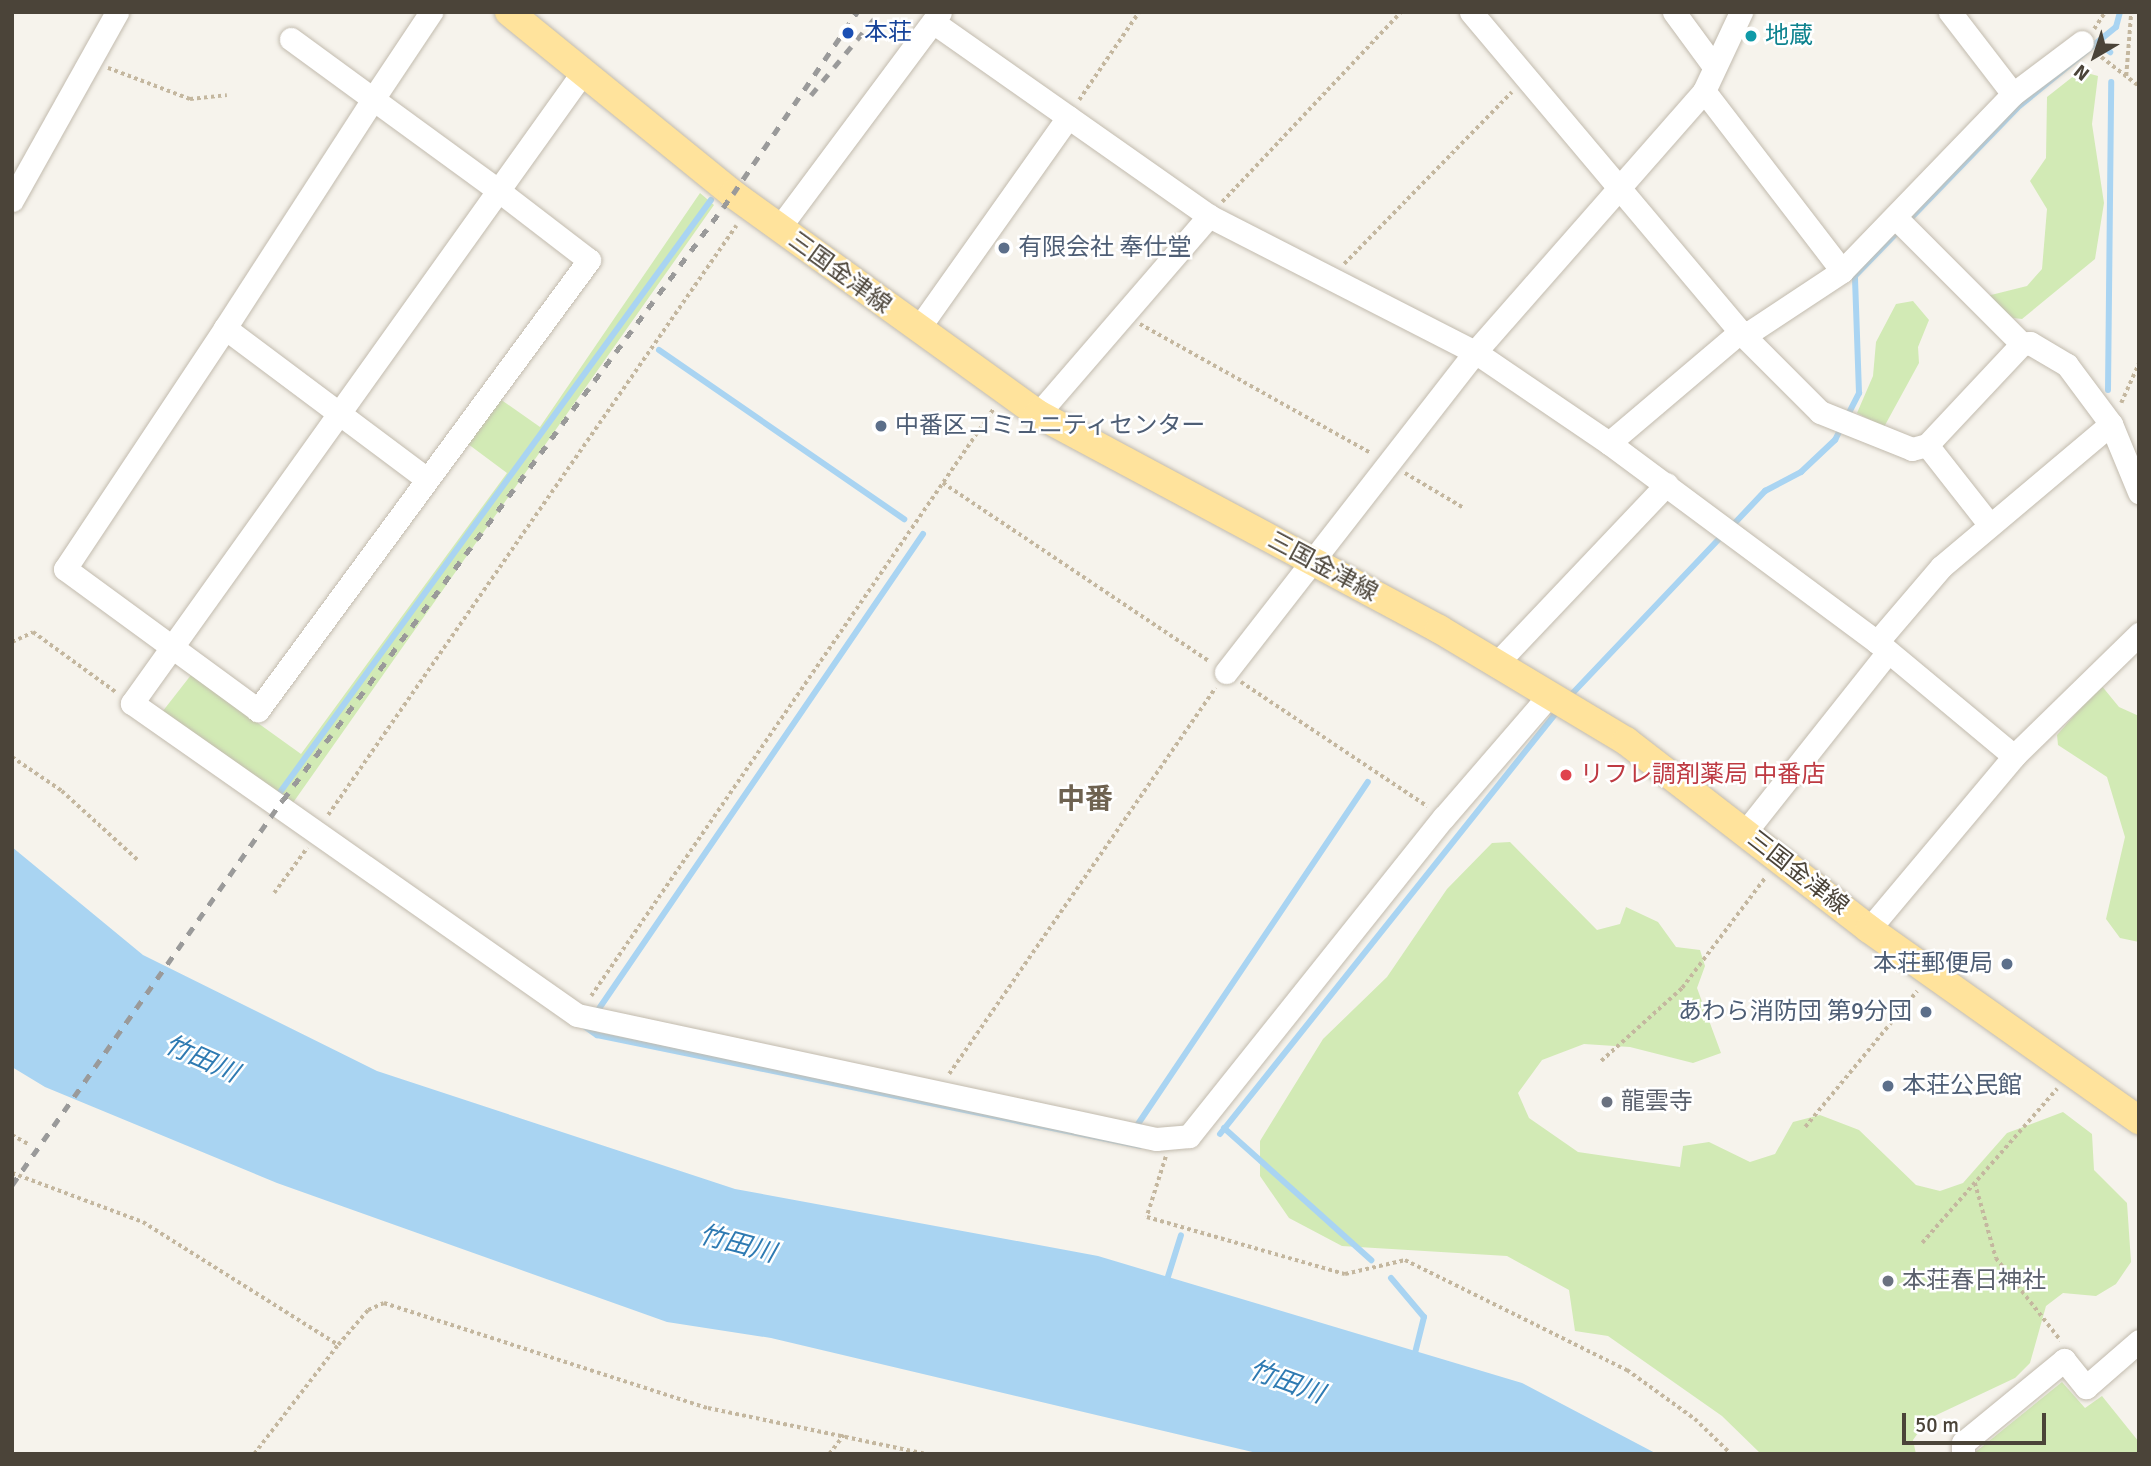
<!DOCTYPE html>
<html>
<head>
<meta charset="utf-8">
<style>
  body { margin:0 }
  #map { position:relative; width:2151px; height:1466px; overflow:hidden; background:#f6f3ec; font-family:Signika,"Noto Sans JP",sans-serif }
  div>[style] { position:absolute }
  [style*='--x'] { left:calc(var(--x)*1px); top:calc(var(--y)*1px); width:calc(var(--w)*1px); rotate:calc(var(--a)*1deg) }
  .green>* { inset:0; background:#d2eab5 }
  .water>* { inset:0; background:#a9d4f2 }
  .stream>* { height:6px; margin:-3px; padding:0 3px; transform-origin:3px; border-radius:3px; background:#a9d4f2 }
  .path>* { height:3.5px; margin-top:-1.75px; transform-origin:0; background:repeating-linear-gradient(90deg,#c4b79f 0 3.5px,transparent 0 7px) }
  .roads { filter:drop-shadow(0 0 2px #c2bbae) drop-shadow(0 0 2px #c2bbae) }
  .minor>* { height:23px; margin:-11.5px; padding:0 11.5px; transform-origin:11.5px; border-radius:11.5px; background:#fff }
  .major>* { height:28px; margin:-14px; padding:0 14px; transform-origin:14px; border-radius:14px; background:#ffe39c }
  .rail>* { height:5px; margin-top:-2.5px; transform-origin:0; background:repeating-linear-gradient(90deg,#9a9a9a 0 9px,transparent 0 18px) }
  .dots>* { width:19px; height:19px; translate:-50% -50%; box-sizing:border-box; border:4px solid #fff; border-radius:50% }
  span { translate:-50% -50%; white-space:nowrap; text-align:center; line-height:1.15; -webkit-text-stroke:5px #fff; paint-order:stroke }
  .transit-label { font-size:24px; color:#164399 }
  .left { translate:0 -50%; text-align:left }
  .culture-label { font-size:24px; color:#0d838f }
  .service-label { font-size:24px; color:#4e5e75 }
  .right { translate:-100% -50%; text-align:right }
  .street-label { font-size:24px; color:#4b4439 }
  .health-label { font-size:24px; color:#be3a42 }
  .worship-label { font-size:24px; color:#5b616d }
  .water-label { font-size:26px; color:#2e7ab2; font-style:italic }
  .quarter-label { font-size:28px; color:#6e6250; font-weight:700 }
  .frame { position:absolute; inset:0; border:14px solid #4b4439; pointer-events:none }
  .north { position:absolute; left:2060px; top:21px; width:70px; height:70px; -webkit-text-stroke:5px #fff; paint-order:stroke; rotate:219deg; font-size:19px; font-weight:700; line-height:28px; text-align:center; color:#4b4439 }
  .north::after { content:''; display:block; margin:auto; width:24px; height:32px; background:#4b4439; clip-path:polygon(50% 0,100% 100%,50% 72%,0 100%) }
  .scale { position:absolute; left:1902px; top:1413px; width:144px; height:32px; box-sizing:border-box; border:4px solid #4b4439; border-top:0; padding-left:9px; font-size:21px; line-height:24px; white-space:nowrap; color:#4b4439; -webkit-text-stroke:5px #fff; paint-order:stroke }
</style>
</head>
<body>
<div id="map">
  <div class="green">
    <i style="clip-path:polygon(2080px 71px,2098px 76px,2092px 124px,2104px 203px,2095px 259px,2022px 319px,2013px 318px,1987px 296px,2027px 286px,2042px 269px,2047px 209px,2030px 181px,2046px 158px,2047px 97px)"></i>
    <i style="clip-path:polygon(700px 193px,714px 205px,290px 807px,159px 716px,191px 675px,301px 754px,507px 473px,468px 444px,500px 399px,540px 427px)"></i>
    <i style="clip-path:polygon(1913px 301px,1929px 320px,1918px 347px,1919px 363px,1884px 427px,1857px 413px,1873px 376px,1876px 342px,1896px 304px)"></i>
    <i style="clip-path:polygon(2101px 685px,2119px 707px,2139px 716px,2139px 942px,2120px 938px,2106px 919px,2125px 837px,2107px 777px,2058px 745px,2057px 735px)"></i>
    <i style="clip-path:polygon(1510px 842px,1597px 930px,1620px 924px,1626px 907px,1658px 922px,1676px 947px,1700px 950px,1705px 966px,1697px 988px,1721px 1053px,1693px 1063px,1630px 1047px,1584px 1044px,1542px 1060px,1518px 1093px,1529px 1118px,1578px 1152px,1680px 1167px,1683px 1146px,1709px 1142px,1750px 1162px,1775px 1154px,1793px 1122px,1820px 1115px,1859px 1130px,1916px 1185px,1940px 1191px,1963px 1183px,2007px 1133px,2063px 1112px,2092px 1134px,2094px 1170px,2127px 1203px,2131px 1262px,2116px 1284px,2096px 1296px,2063px 1293px,2046px 1306px,2030px 1363px,2015px 1378px,1928px 1419px,1913px 1440px,1916px 1454px,1761px 1454px,1722px 1416px,1608px 1336px,1575px 1331px,1569px 1290px,1507px 1256px,1342px 1246px,1289px 1218px,1260px 1176px,1260px 1141px,1323px 1039px,1387px 977px,1447px 889px,1492px 843px)"></i>
    <i style="clip-path:polygon(2062px 1382px,2085px 1408px,2102px 1396px,2139px 1442px,2139px 1454px,1973px 1454px)"></i>
  </div>
  <div class="water">
    <i style="clip-path:polygon(12px 847px,143px 955px,377px 1071px,735px 1189px,1098px 1256px,1522px 1383px,1657px 1454px,1261px 1454px,771px 1338px,667px 1322px,277px 1183px,45px 1087px,12px 1067px)"></i>
  </div>
  <div class="stream">
    <i style="--x:2098;--y:42;--w:16;--a:40"></i>
    <i style="--x:659;--y:350;--w:298;--a:34.6"></i>
    <i style="--x:2108;--y:390;--w:308;--a:-89.4"></i>
    <i style="--x:1731;--y:527;--w:50;--a:-46.6"></i>
    <i style="--x:1765;--y:491;--w:41;--a:-27.8"></i>
    <i style="--x:1801;--y:472;--w:47;--a:-43.3"></i>
    <i style="--x:1835;--y:440;--w:53;--a:-62.9"></i>
    <i style="--x:1859;--y:393;--w:117;--a:-92"></i>
    <i style="--x:1855;--y:276;--w:233;--a:-46"></i>
    <i style="--x:2017;--y:108;--w:128;--a:-39.3"></i>
    <i style="--x:2116;--y:27;--w:16;--a:-75"></i>
    <i style="--x:1569;--y:697;--w:224;--a:-46.5"></i>
    <i style="--x:278;--y:795;--w:736;--a:-53.96"></i>
    <i style="--x:596;--y:1013;--w:580;--a:-55.68"></i>
    <i style="--x:584;--y:1026;--w:16;--a:35"></i>
    <i style="--x:597;--y:1035;--w:554;--a:11.55"></i>
    <i style="--x:1138;--y:1124;--w:412;--a:-56.1"></i>
    <i style="--x:1224;--y:1128;--w:198;--a:41.9"></i>
    <i style="--x:1220;--y:1134;--w:545;--a:-51.41"></i>
    <i style="--x:1391;--y:1278;--w:51;--a:49.8"></i>
    <i style="--x:1424;--y:1317;--w:41;--a:104"></i>
    <i style="--x:1166;--y:1283;--w:50;--a:-72.6"></i>
  </div>
  <div class="path">
    <i style="--x:2094;--y:29;--w:20;--a:-57"></i>
    <i style="--x:2096;--y:53;--w:54;--a:37.5"></i>
    <i style="--x:108;--y:68;--w:88;--a:20.7"></i>
    <i style="--x:190;--y:99;--w:37;--a:-6"></i>
    <i style="--x:2126;--y:76;--w:64;--a:-85.5"></i>
    <i style="--x:1079;--y:100;--w:107;--a:-55.7"></i>
    <i style="--x:1222;--y:202;--w:261;--a:-46.7"></i>
    <i style="--x:1344;--y:264;--w:240;--a:-45.7"></i>
    <i style="--x:1140;--y:324;--w:265;--a:29.2"></i>
    <i style="--x:2121;--y:403;--w:44;--a:-65.8"></i>
    <i style="--x:1405;--y:473;--w:69;--a:30.7"></i>
    <i style="--x:943;--y:483;--w:320;--a:33.8"></i>
    <i style="--x:12;--y:642;--w:23;--a:-25"></i>
    <i style="--x:33;--y:632;--w:102;--a:35.9"></i>
    <i style="--x:1241;--y:682;--w:224;--a:33.7"></i>
    <i style="--x:12;--y:757;--w:60;--a:34.2"></i>
    <i style="--x:62;--y:791;--w:104;--a:42.3"></i>
    <i style="--x:328;--y:815;--w:717;--a:-55.29"></i>
    <i style="--x:274;--y:893;--w:56;--a:-53.7"></i>
    <i style="--x:591;--y:996;--w:713;--a:-55.57"></i>
    <i style="--x:1601;--y:1061;--w:109;--a:-42"></i>
    <i style="--x:1682;--y:988;--w:138;--a:-53"></i>
    <i style="--x:949;--y:1074;--w:469;--a:-55.4"></i>
    <i style="--x:1805;--y:1127;--w:176;--a:-50.5"></i>
    <i style="--x:12;--y:1135;--w:18;--a:29"></i>
    <i style="--x:1166;--y:1157;--w:63;--a:107.6"></i>
    <i style="--x:1147;--y:1217;--w:206;--a:16.1"></i>
    <i style="--x:1345;--y:1274;--w:62;--a:-13.1"></i>
    <i style="--x:1405;--y:1260;--w:248;--a:26.4"></i>
    <i style="--x:1627;--y:1370;--w:84;--a:35.8"></i>
    <i style="--x:1695;--y:1419;--w:50;--a:44.2"></i>
    <i style="--x:12;--y:1173;--w:140;--a:20.5"></i>
    <i style="--x:143;--y:1222;--w:231;--a:32.2"></i>
    <i style="--x:338;--y:1345;--w:46;--a:-49.4"></i>
    <i style="--x:368;--y:1310;--w:17;--a:-24"></i>
    <i style="--x:384;--y:1303;--w:341;--a:18"></i>
    <i style="--x:708;--y:1408;--w:223;--a:11.9"></i>
    <i style="--x:1975;--y:1183;--w:78;--a:74.4"></i>
    <i style="--x:1996;--y:1258;--w:105;--a:51.9"></i>
    <i style="--x:1922;--y:1243;--w:205;--a:-48.8"></i>
    <i style="--x:254;--y:1454;--w:138;--a:-52.4"></i>
    <i style="--x:829;--y:1454;--w:24;--a:-52"></i>
  </div>
  <div class="roads">
    <div class="minor">
      <i style="--x:1471;--y:12;--w:418;--a:49.9"></i>
      <i style="--x:1740;--y:332;--w:113;--a:45"></i>
      <i style="--x:1820;--y:412;--w:99;--a:21.9"></i>
      <i style="--x:1912;--y:449;--w:16;--a:-15"></i>
      <i style="--x:1927;--y:445;--w:139;--a:-46.8"></i>
      <i style="--x:1674;--y:12;--w:66;--a:53.7"></i>
      <i style="--x:1950;--y:12;--w:103;--a:52.5"></i>
      <i style="--x:933;--y:22;--w:337;--a:35.1"></i>
      <i style="--x:1209;--y:216;--w:299;--a:27.1"></i>
      <i style="--x:1475;--y:352;--w:162;--a:34.2"></i>
      <i style="--x:1609;--y:443;--w:334;--a:36.6"></i>
      <i style="--x:1877;--y:642;--w:178;--a:39.8"></i>
      <i style="--x:291;--y:39;--w:102;--a:36.2"></i>
      <i style="--x:373;--y:99;--w:156;--a:36.1"></i>
      <i style="--x:499;--y:191;--w:113;--a:37.5"></i>
      <i style="--x:589;--y:260;--w:559;--a:126.34"></i>
      <i style="--x:258;--y:710;--w:239;--a:-143.8"></i>
      <i style="--x:65;--y:569;--w:289;--a:-56.4"></i>
      <i style="--x:225;--y:328;--w:273;--a:-57.1"></i>
      <i style="--x:373;--y:99;--w:105;--a:-56.3"></i>
      <i style="--x:583;--y:72;--w:776;--a:125.55"></i>
      <i style="--x:132;--y:703;--w:543;--a:35.04"></i>
      <i style="--x:577;--y:1015;--w:592;--a:12.09"></i>
      <i style="--x:1156;--y:1139;--w:33;--a:-5"></i>
      <i style="--x:1189;--y:1136;--w:408;--a:-51.4"></i>
      <i style="--x:1444;--y:817;--w:162;--a:-49.2"></i>
      <i style="--x:1704;--y:91;--w:227;--a:52.5"></i>
      <i style="--x:12;--y:200;--w:215;--a:-60.8"></i>
      <i style="--x:1896;--y:218;--w:178;--a:45"></i>
      <i style="--x:2022;--y:344;--w:8;--a:-7"></i>
      <i style="--x:2030;--y:343;--w:43;--a:30.7"></i>
      <i style="--x:2067;--y:365;--w:74;--a:53.3"></i>
      <i style="--x:2111;--y:424;--w:74;--a:67.6"></i>
      <i style="--x:779;--y:228;--w:269;--a:-53.3"></i>
      <i style="--x:225;--y:328;--w:252;--a:36.8"></i>
      <i style="--x:918;--y:329;--w:260;--a:-54.7"></i>
      <i style="--x:1038;--y:414;--w:262;--a:-49.2"></i>
      <i style="--x:1609;--y:443;--w:172;--a:-40.3"></i>
      <i style="--x:1740;--y:332;--w:10;--a:0"></i>
      <i style="--x:1750;--y:332;--w:110;--a:-33.5"></i>
      <i style="--x:1842;--y:271;--w:246;--a:-46"></i>
      <i style="--x:2013;--y:94;--w:86;--a:-37"></i>
      <i style="--x:1927;--y:445;--w:100;--a:51.9"></i>
      <i style="--x:1877;--y:642;--w:99;--a:-49.5"></i>
      <i style="--x:1941;--y:567;--w:222;--a:-40.1"></i>
      <i style="--x:1498;--y:662;--w:245;--a:-46.5"></i>
      <i style="--x:1226;--y:672;--w:405;--a:-52.1"></i>
      <i style="--x:1475;--y:352;--w:347;--a:-48.7"></i>
      <i style="--x:1704;--y:91;--w:87;--a:-64.9"></i>
      <i style="--x:1746;--y:831;--w:227;--a:-51.6"></i>
      <i style="--x:1869;--y:929;--w:226;--a:-50"></i>
      <i style="--x:2014;--y:756;--w:175;--a:-44.3"></i>
      <i style="--x:1963;--y:1454;--w:11;--a:-90"></i>
      <i style="--x:1963;--y:1443;--w:131;--a:-39.4"></i>
      <i style="--x:2064;--y:1360;--w:35;--a:51"></i>
      <i style="--x:2086;--y:1387;--w:70;--a:-41"></i>
    </div>
    <div class="major">
      <i style="--x:509;--y:12;--w:289;--a:39.1"></i>
      <i style="--x:733;--y:194;--w:376;--a:35.8"></i>
      <i style="--x:1038;--y:414;--w:455;--a:28.2"></i>
      <i style="--x:1439;--y:629;--w:218;--a:30.9"></i>
      <i style="--x:1626;--y:741;--w:307;--a:37.7"></i>
      <i style="--x:1869;--y:929;--w:331;--a:35.3"></i>
    </div>
  </div>
  <div class="rail">
    <i style="--x:811;--y:95;--w:108;--a:-50.3"></i>
    <i style="--x:12;--y:1185;--w:471;--a:-54.9"></i>
    <i style="--x:283;--y:800;--w:755;--a:-53.4"></i>
    <i style="--x:733;--y:194;--w:220;--a:-55.7"></i>
  </div>
  <div class="dots">
    <i style="left:848px;top:33px;background:#1a4fb4"></i>
    <i style="left:1751px;top:36px;background:#0f9aa8"></i>
    <i style="left:1004px;top:248px;background:#5c6f8a"></i>
    <i style="left:881px;top:426px;background:#5c6f8a"></i>
    <i style="left:1566px;top:775px;background:#e0444e"></i>
    <i style="left:2007px;top:964px;background:#5c6f8a"></i>
    <i style="left:1926px;top:1012px;background:#5c6f8a"></i>
    <i style="left:1888px;top:1086px;background:#5c6f8a"></i>
    <i style="left:1607px;top:1102px;background:#6b7280"></i>
    <i style="left:1888px;top:1281px;background:#6b7280"></i>
  </div>
  <div class="transit-label">
    <span class="left" style="left:864px;top:33px">本荘</span>
  </div>
  <div class="culture-label">
    <span class="left" style="left:1765px;top:36px">地蔵</span>
  </div>
  <div class="service-label">
    <span class="left" style="left:1018px;top:248px">有限会社 奉仕堂</span>
    <span class="left" style="left:895px;top:426px">中番区コミュニティセンター</span>
    <span class="right" style="left:1993px;top:964px">本荘郵便局</span>
    <span class="right" style="left:1912px;top:1012px">あわら消防団 第9分団</span>
    <span class="left" style="left:1902px;top:1086px">本荘公民館</span>
  </div>
  <div class="street-label">
    <span style="left:840px;top:273px;rotate:36deg">三国金津線</span>
    <span style="left:1323px;top:567px;rotate:28deg">三国金津線</span>
    <span style="left:1798px;top:873px;rotate:38deg">三国金津線</span>
  </div>
  <div class="health-label">
    <span class="left" style="left:1580px;top:775px">リフレ調剤薬局 中番店</span>
  </div>
  <div class="worship-label">
    <span class="left" style="left:1621px;top:1102px">龍雲寺</span>
    <span class="left" style="left:1902px;top:1281px">本荘春日神社</span>
  </div>
  <div class="water-label">
    <span style="left:201px;top:1060px;rotate:24deg">竹田川</span>
    <span style="left:737px;top:1245px;rotate:15deg">竹田川</span>
    <span style="left:1286px;top:1383px;rotate:20deg">竹田川</span>
  </div>
  <div class="quarter-label">
    <span style="left:1085px;top:799px">中番</span>
  </div>
  <div class="frame"></div>
  <div class="north">N</div>
  <div class="scale">50 m</div>
</div>
</body>
</html>
